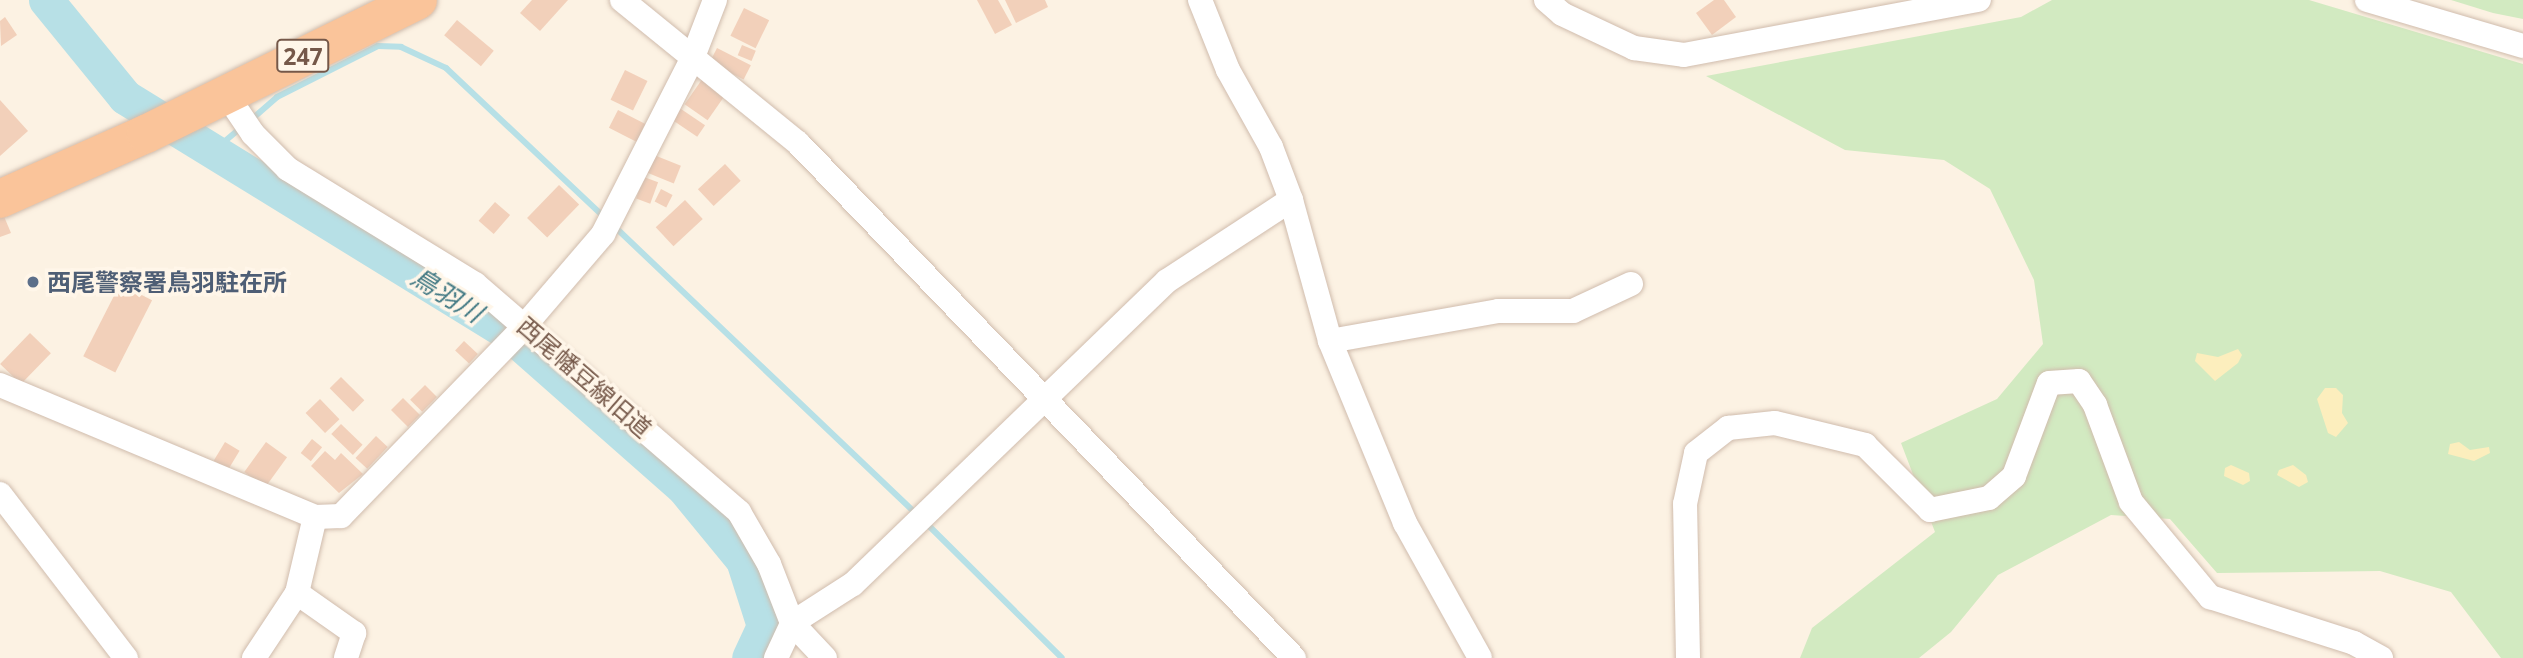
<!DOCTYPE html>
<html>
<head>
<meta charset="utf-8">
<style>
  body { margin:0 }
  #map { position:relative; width:2523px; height:658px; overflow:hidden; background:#fcf2e3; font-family:"Open Sans","Noto Sans JP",sans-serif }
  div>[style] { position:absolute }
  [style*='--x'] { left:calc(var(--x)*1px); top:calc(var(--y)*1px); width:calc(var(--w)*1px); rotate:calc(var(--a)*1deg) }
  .green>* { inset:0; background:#d2eac1 }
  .sand>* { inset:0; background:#fceebd }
  .stream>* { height:6px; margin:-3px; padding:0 3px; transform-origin:3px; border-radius:3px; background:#b7e0e6 }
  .river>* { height:35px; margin:-17.5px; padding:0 17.5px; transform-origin:17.5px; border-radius:17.5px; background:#b7e0e6 }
  .building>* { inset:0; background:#f2d0ba; transform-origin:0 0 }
  .roads { filter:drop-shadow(0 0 2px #d0bcad) drop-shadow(0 0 2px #d0bcad) }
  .minor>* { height:24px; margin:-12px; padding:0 12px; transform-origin:12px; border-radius:12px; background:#fff }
  .trunk>* { height:38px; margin:-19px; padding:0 19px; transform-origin:19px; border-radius:19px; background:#fac49a }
  .dots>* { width:19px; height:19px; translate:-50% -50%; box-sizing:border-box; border:4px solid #fff6e9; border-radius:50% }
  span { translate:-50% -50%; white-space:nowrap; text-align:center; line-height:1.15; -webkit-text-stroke:7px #fff6e9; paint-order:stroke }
  .shield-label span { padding:2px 5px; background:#fff6e9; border:2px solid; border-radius:5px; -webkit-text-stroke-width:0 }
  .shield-label { font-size:23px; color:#755849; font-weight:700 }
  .service-label { font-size:24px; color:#4e5e75; font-weight:700 }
  .left { translate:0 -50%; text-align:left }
  .street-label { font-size:24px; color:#755849 }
  .water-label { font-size:26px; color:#3f7782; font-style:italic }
</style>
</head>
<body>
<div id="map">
  <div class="green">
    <i style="clip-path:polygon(2052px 0,2309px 0,2523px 64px,2523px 658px,2501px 658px,2451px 592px,2380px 571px,2217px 573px,2170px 519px,2111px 515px,1998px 575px,1951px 632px,1919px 658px,1800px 658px,1812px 628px,1935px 532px,1901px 443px,1997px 399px,2043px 344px,2034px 280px,1990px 189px,1944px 160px,1845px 150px,1706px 76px,2021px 17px)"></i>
    <i style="clip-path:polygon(2451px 0,2523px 0,2523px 19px,2493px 13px)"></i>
  </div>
  <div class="sand">
    <i style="clip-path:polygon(2238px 349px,2242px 355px,2238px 363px,2215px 381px,2195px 361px,2197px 353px,2218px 357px)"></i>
    <i style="clip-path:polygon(2325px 388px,2336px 388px,2343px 395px,2342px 413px,2348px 423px,2336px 437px,2328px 433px,2317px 399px)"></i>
    <i style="clip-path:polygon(2459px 442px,2470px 450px,2489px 447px,2490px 453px,2474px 461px,2448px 454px,2450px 444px)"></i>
    <i style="clip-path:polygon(2231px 465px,2249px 473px,2250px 481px,2243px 485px,2224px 476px,2225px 468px)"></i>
    <i style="clip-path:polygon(2293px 465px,2306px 475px,2308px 482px,2299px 487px,2277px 475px,2279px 470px)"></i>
  </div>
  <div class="stream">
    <i style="--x:252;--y:119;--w:33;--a:-41"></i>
    <i style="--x:277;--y:97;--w:113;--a:-26.8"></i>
    <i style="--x:378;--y:46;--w:23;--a:2"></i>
    <i style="--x:401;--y:47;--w:50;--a:25"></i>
    <i style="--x:446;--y:68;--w:217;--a:43.3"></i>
    <i style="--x:212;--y:152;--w:38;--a:-40"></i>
    <i style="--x:615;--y:227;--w:416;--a:43.6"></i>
    <i style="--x:924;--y:521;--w:194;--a:44.8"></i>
  </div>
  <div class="river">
    <i style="--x:46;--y:0;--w:125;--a:50.8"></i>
    <i style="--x:125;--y:97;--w:448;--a:31.6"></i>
    <i style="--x:507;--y:332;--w:235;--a:41.4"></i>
    <i style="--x:683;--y:487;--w:94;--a:50.6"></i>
    <i style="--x:743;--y:560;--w:69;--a:72.3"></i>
    <i style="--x:764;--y:626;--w:35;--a:115"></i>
  </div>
  <div class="building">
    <i style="clip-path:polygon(532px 0,568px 0,540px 31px,520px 13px)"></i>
    <i style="clip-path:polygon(977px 0,998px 0,1012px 25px,995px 34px)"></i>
    <i style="clip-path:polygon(1005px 0,1045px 0,1048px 7px,1016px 23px)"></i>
    <i style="clip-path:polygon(1714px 0,1724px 0,1736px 17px,1712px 35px,1696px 13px)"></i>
    <i style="left:744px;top:8px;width:28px;height:31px;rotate:26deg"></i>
    <i style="clip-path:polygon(5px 17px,17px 35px,1px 46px,0 21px)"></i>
    <i style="left:457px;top:20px;width:48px;height:20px;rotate:40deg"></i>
    <i style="left:742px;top:45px;width:15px;height:11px;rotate:23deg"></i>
    <i style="left:717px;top:48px;width:38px;height:16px;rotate:27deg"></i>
    <i style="left:625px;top:70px;width:25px;height:33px;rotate:26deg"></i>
    <i style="left:703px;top:78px;width:28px;height:32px;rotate:35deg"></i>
    <i style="clip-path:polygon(0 100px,28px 131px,0 156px)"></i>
    <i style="left:681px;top:109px;width:29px;height:14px;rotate:34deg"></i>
    <i style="left:618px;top:110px;width:34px;height:20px;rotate:27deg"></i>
    <i style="left:654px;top:155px;width:29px;height:19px;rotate:22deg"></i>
    <i style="left:725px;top:164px;width:23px;height:37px;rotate:47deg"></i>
    <i style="left:644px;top:177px;width:15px;height:23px;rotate:20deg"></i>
    <i style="left:559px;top:185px;width:28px;height:46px;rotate:44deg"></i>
    <i style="left:661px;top:189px;width:13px;height:14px;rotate:27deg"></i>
    <i style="left:685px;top:200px;width:26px;height:40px;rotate:47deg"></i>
    <i style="left:495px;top:202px;width:20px;height:25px;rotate:41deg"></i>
    <i style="clip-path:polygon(3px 214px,11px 233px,0 237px,0 215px)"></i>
    <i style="left:120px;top:284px;width:36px;height:81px;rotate:27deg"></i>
    <i style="left:30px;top:333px;width:29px;height:43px;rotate:44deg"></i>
    <i style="left:464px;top:341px;width:19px;height:13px;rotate:43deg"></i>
    <i style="left:341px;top:377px;width:33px;height:16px;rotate:45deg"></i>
    <i style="left:425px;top:385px;width:17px;height:21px;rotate:45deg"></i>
    <i style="left:403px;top:398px;width:24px;height:17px;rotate:45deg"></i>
    <i style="left:320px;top:399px;width:28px;height:20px;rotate:46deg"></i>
    <i style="left:341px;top:424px;width:30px;height:14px;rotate:44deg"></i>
    <i style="left:376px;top:436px;width:16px;height:30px;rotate:43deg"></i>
    <i style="left:312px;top:439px;width:13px;height:18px;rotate:39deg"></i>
    <i style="left:225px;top:442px;width:17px;height:22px;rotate:31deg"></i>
    <i style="left:266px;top:442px;width:26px;height:37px;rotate:36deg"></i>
    <i style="clip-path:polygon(325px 451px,335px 460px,341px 453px,363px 474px,339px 493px,311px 466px)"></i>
  </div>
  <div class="roads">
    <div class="minor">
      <i style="--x:622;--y:0;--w:227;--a:39.1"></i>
      <i style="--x:798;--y:143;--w:715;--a:46.08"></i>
      <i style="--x:1200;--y:0;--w:75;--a:68.2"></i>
      <i style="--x:1228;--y:70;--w:88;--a:60.8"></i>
      <i style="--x:1271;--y:147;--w:57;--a:69.3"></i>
      <i style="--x:1291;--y:200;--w:146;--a:74.5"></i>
      <i style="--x:1330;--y:341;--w:197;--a:67.6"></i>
      <i style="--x:1405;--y:523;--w:154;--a:60.9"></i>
      <i style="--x:1546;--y:0;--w:21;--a:41"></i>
      <i style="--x:1562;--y:14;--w:80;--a:25.3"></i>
      <i style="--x:1634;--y:48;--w:50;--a:8"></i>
      <i style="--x:1684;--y:55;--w:300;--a:-10.6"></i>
      <i style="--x:2367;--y:0;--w:163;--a:16.4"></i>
      <i style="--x:226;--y:94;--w:48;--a:56"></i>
      <i style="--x:253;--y:134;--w:49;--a:45"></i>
      <i style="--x:288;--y:169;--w:220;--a:31.6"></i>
      <i style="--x:475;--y:284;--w:349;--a:40.8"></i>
      <i style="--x:739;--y:512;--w:60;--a:60"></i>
      <i style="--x:769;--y:564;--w:63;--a:68.7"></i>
      <i style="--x:792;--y:623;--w:48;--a:46.7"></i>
      <i style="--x:1330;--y:341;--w:171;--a:-10.1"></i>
      <i style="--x:1498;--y:311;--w:75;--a:0"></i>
      <i style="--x:1573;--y:311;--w:64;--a:-25"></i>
      <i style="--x:0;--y:385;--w:342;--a:22.7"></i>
      <i style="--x:315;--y:517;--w:26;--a:-2"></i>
      <i style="--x:341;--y:516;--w:257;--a:-45.9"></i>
      <i style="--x:520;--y:331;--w:128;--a:-49.4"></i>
      <i style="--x:603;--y:234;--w:199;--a:-63"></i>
      <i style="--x:693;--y:57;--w:61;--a:-68.9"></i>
      <i style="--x:0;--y:494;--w:207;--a:52.5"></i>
      <i style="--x:297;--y:593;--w:70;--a:35.1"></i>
      <i style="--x:354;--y:633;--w:26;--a:108"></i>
      <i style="--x:254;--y:658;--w:78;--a:-56.5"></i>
      <i style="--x:297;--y:593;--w:78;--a:-76.7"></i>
      <i style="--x:776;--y:658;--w:38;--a:-65"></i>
      <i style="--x:792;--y:623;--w:72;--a:-32.6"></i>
      <i style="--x:853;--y:584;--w:436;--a:-44"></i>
      <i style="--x:1167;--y:281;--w:148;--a:-33.2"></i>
      <i style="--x:1688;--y:658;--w:154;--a:-91.1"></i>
      <i style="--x:1685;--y:504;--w:52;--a:-77.8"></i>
      <i style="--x:1696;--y:453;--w:41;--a:-38"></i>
      <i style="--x:1728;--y:428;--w:47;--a:-6.1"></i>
      <i style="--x:1775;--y:423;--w:93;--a:13.7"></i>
      <i style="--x:1865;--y:445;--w:92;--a:45"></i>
      <i style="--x:1930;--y:510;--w:60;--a:-11.5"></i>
      <i style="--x:1989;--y:498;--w:33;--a:-41"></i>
      <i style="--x:2014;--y:476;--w:99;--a:-69.4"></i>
      <i style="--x:2049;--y:383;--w:30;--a:-4"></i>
      <i style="--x:2079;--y:381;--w:29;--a:56"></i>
      <i style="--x:2095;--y:405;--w:103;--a:69.6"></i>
      <i style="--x:2131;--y:502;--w:124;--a:50.3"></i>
      <i style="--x:2210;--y:597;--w:151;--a:17.7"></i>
      <i style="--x:2354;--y:643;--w:31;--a:29"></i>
    </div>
    <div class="trunk">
      <i style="--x:0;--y:199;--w:160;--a:-24"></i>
      <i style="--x:146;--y:134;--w:303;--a:-26.2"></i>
    </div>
  </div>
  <div class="dots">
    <i style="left:33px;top:282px;background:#5c6f8a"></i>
  </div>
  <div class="shield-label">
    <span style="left:303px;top:56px">247</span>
  </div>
  <div class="service-label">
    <span class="left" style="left:47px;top:282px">西尾警察署鳥羽駐在所</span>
  </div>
  <div class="street-label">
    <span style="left:585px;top:377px;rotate:41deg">西尾幡豆線旧道</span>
  </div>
  <div class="water-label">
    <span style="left:447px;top:295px;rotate:32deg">鳥羽川</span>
  </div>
</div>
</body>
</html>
